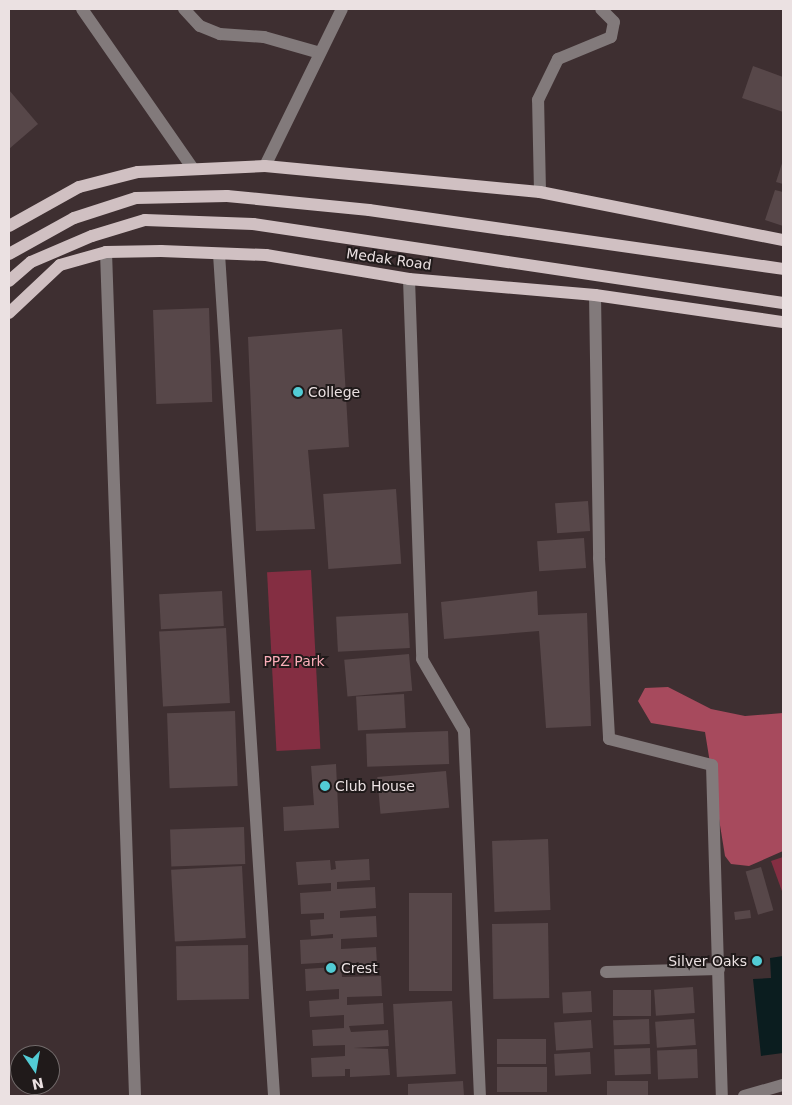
<!DOCTYPE html>
<html>
<head>
<meta charset="utf-8">
<style>
  body { margin:0 }
  #map { position:relative; width:792px; height:1105px; overflow:hidden; background:#3e2f31; font-family:"DejaVu Sans",sans-serif }
  div>[style] { position:absolute }
  [style*='--x'] { left:calc(var(--x)*1px); top:calc(var(--y)*1px); width:calc(var(--w)*1px); rotate:calc(var(--a)*1deg) }
  .green>* { inset:0; background:#842e42; transform-origin:0 0 }
  .forest>* { inset:0; background:#a74a5d }
  .water>* { inset:0; background:#0b1d1f }
  .building>* { inset:0; background:#574749; transform-origin:0 0 }
  .minor>* { height:12px; margin:-6px; padding:0 6px; transform-origin:6px; border-radius:6px; background:#827a7b }
  .major>* { height:12px; margin:-6px; padding:0 6px; transform-origin:6px; border-radius:6px; background:#d0c0c2 }
  .dots>* { width:14px; height:14px; translate:-50% -50%; box-sizing:border-box; border:2px solid #201a1a; border-radius:50% }
  span { translate:-50% -50%; white-space:nowrap; text-align:center; line-height:1.15; -webkit-text-stroke:4px #201a1a; paint-order:stroke }
  .street-label { font-size:14px; color:#ebe1e2 }
  .poi-label { font-size:14px; color:#ebe1e2 }
  .left { translate:0 -50%; text-align:left }
  .right { translate:-100% -50%; text-align:right }
  .park-label { font-size:14px; color:#faadb8 }
  .frame { position:absolute; inset:0; border:10px solid #ebe1e2; pointer-events:none }
  .north { position:absolute; left:10px; top:1045px; width:50px; height:50px; box-sizing:border-box; background:#201a1a; border:1px solid #716a6a; border-radius:50%; rotate:168deg; font-size:14px; font-weight:700; line-height:20px; text-align:center; color:#ebe1e2 }
  .north::after { content:''; display:block; margin:auto; width:18px; height:22px; background:#52ccd5; clip-path:polygon(50% 0,100% 100%,50% 72%,0 100%) }
</style>
</head>
<body>
<div id="map">
  <div class="green">
    <i style="left:311px;top:570px;width:179px;height:44px;rotate:87deg"></i>
    <i style="clip-path:polygon(783px 857px,783px 894px,771px 861px)"></i>
  </div>
  <div class="forest">
    <i style="clip-path:polygon(668px 687px,711px 709px,745px 716px,783px 713px,783px 851px,749px 866px,731px 864px,725px 856px,705px 732px,651px 723px,638px 701px,645px 688px)"></i>
  </div>
  <div class="water">
    <i style="clip-path:polygon(783px 956px,783px 1053px,761px 1056px,753px 979px,771px 978px,770px 958px)"></i>
  </div>
  <div class="building">
    <i style="clip-path:polygon(753px 66px,783px 77px,783px 112px,742px 98px)"></i>
    <i style="clip-path:polygon(9px 90px,38px 124px,9px 149px)"></i>
    <i style="clip-path:polygon(783px 160px,783px 184px,776px 182px)"></i>
    <i style="clip-path:polygon(775px 190px,783px 192px,783px 226px,765px 220px)"></i>
    <i style="left:209px;top:308px;width:94px;height:56px;rotate:88deg"></i>
    <i style="clip-path:polygon(342px 329px,349px 447px,308px 450px,315px 529px,256px 531px,248px 337px)"></i>
    <i style="left:396px;top:489px;width:75px;height:73px;rotate:86deg"></i>
    <i style="left:588px;top:501px;width:30px;height:33px;rotate:86deg"></i>
    <i style="left:584px;top:538px;width:30px;height:47px;rotate:86deg"></i>
    <i style="left:222px;top:591px;width:35px;height:63px;rotate:87deg"></i>
    <i style="clip-path:polygon(537px 591px,538px 615px,587px 613px,591px 726px,546px 728px,539px 631px,444px 639px,441px 602px)"></i>
    <i style="left:408px;top:613px;width:35px;height:72px;rotate:87deg"></i>
    <i style="left:226px;top:628px;width:75px;height:67px;rotate:87deg"></i>
    <i style="left:409px;top:654px;width:37px;height:65px;rotate:85deg"></i>
    <i style="left:404px;top:694px;width:34px;height:48px;rotate:87deg"></i>
    <i style="left:235px;top:711px;width:75px;height:68px;rotate:88deg"></i>
    <i style="left:448px;top:731px;width:33px;height:82px;rotate:88deg"></i>
    <i style="clip-path:polygon(336px 764px,339px 828px,284px 831px,283px 807px,314px 805px,311px 766px)"></i>
    <i style="left:446px;top:771px;width:37px;height:69px;rotate:85deg"></i>
    <i style="left:244px;top:827px;width:37px;height:74px;rotate:88deg"></i>
    <i style="left:548px;top:839px;width:71px;height:56px;rotate:88deg"></i>
    <i style="clip-path:polygon(369px 859px,370px 880px,337px 882px,337px 889px,375px 887px,376px 908px,340px 911px,340px 918px,376px 916px,377px 937px,341px 939px,341px 949px,376px 947px,377px 964px,341px 966px,342px 977px,381px 976px,382px 996px,347px 997px,347px 1005px,383px 1003px,384px 1024px,349px 1026px,351px 1032px,388px 1030px,389px 1046px,353px 1048px,388px 1049px,390px 1075px,350px 1077px,350px 1069px,345px 1069px,345px 1076px,312px 1077px,311px 1058px,345px 1056px,345px 1045px,313px 1046px,312px 1030px,344px 1028px,344px 1015px,310px 1017px,309px 1001px,339px 999px,339px 989px,306px 991px,305px 969px,335px 967px,335px 962px,301px 964px,300px 940px,333px 938px,333px 934px,311px 936px,310px 920px,324px 919px,324px 913px,301px 914px,300px 893px,331px 891px,331px 883px,298px 885px,296px 862px,330px 860px,331px 870px,336px 869px,335px 861px)"></i>
    <i style="left:242px;top:866px;width:72px;height:71px;rotate:87deg"></i>
    <i style="left:761px;top:867px;width:45px;height:16px;rotate:74deg"></i>
    <i style="left:409px;top:893px;width:43px;height:98px"></i>
    <i style="left:750px;top:910px;width:8px;height:16px;rotate:83deg"></i>
    <i style="left:548px;top:923px;width:75px;height:56px;rotate:89deg"></i>
    <i style="left:248px;top:945px;width:54px;height:72px;rotate:89deg"></i>
    <i style="left:693px;top:987px;width:26px;height:39px;rotate:86deg"></i>
    <i style="left:651px;top:990px;width:26px;height:38px;rotate:90deg"></i>
    <i style="left:591px;top:991px;width:21px;height:29px;rotate:87deg"></i>
    <i style="left:452px;top:1001px;width:73px;height:59px;rotate:87deg"></i>
    <i style="left:649px;top:1019px;width:25px;height:36px;rotate:88deg"></i>
    <i style="left:694px;top:1019px;width:26px;height:39px;rotate:86deg"></i>
    <i style="left:591px;top:1020px;width:28px;height:37px;rotate:86deg"></i>
    <i style="left:546px;top:1039px;width:25px;height:49px;rotate:90deg"></i>
    <i style="left:650px;top:1048px;width:26px;height:36px;rotate:88deg"></i>
    <i style="left:697px;top:1049px;width:29px;height:40px;rotate:88deg"></i>
    <i style="left:590px;top:1052px;width:22px;height:36px;rotate:87deg"></i>
    <i style="left:547px;top:1067px;width:25px;height:50px;rotate:90deg"></i>
    <i style="clip-path:polygon(463px 1081px,464px 1096px,408px 1096px,408px 1084px)"></i>
    <i style="left:648px;top:1081px;width:15px;height:41px;rotate:90deg"></i>
  </div>
  <div class="minor">
    <i style="--x:82;--y:9;--w:193;--a:55.2"></i>
    <i style="--x:184;--y:9;--w:23;--a:47"></i>
    <i style="--x:200;--y:26;--w:22;--a:22"></i>
    <i style="--x:220;--y:34;--w:44;--a:3.9"></i>
    <i style="--x:264;--y:37;--w:58;--a:15.9"></i>
    <i style="--x:265;--y:166;--w:175;--a:-63.9"></i>
    <i style="--x:540;--y:192;--w:92;--a:-91.2"></i>
    <i style="--x:538;--y:100;--w:46;--a:-64"></i>
    <i style="--x:558;--y:59;--w:57;--a:-22.5"></i>
    <i style="--x:611;--y:37;--w:15;--a:-79"></i>
    <i style="--x:614;--y:22;--w:18;--a:-135"></i>
    <i style="--x:106;--y:252;--w:844;--a:88.03"></i>
    <i style="--x:219;--y:254;--w:844;--a:86.26"></i>
    <i style="--x:409;--y:279;--w:380;--a:88"></i>
    <i style="--x:422;--y:659;--w:83;--a:59.7"></i>
    <i style="--x:464;--y:731;--w:365;--a:87.5"></i>
    <i style="--x:595;--y:295;--w:263;--a:89.1"></i>
    <i style="--x:599;--y:558;--w:181;--a:86.8"></i>
    <i style="--x:609;--y:739;--w:106;--a:14.2"></i>
    <i style="--x:712;--y:765;--w:331;--a:88.3"></i>
    <i style="--x:606;--y:972;--w:113;--a:-1.5"></i>
    <i style="--x:744;--y:1096;--w:41;--a:-15.8"></i>
  </div>
  <div class="major">
    <i style="--x:9;--y:226;--w:80;--a:-29.1"></i>
    <i style="--x:79;--y:187;--w:61;--a:-14.3"></i>
    <i style="--x:138;--y:172;--w:127;--a:-2.7"></i>
    <i style="--x:265;--y:166;--w:276;--a:5.4"></i>
    <i style="--x:540;--y:192;--w:248;--a:11.2"></i>
    <i style="--x:9;--y:254;--w:74;--a:-29"></i>
    <i style="--x:74;--y:218;--w:65;--a:-17.9"></i>
    <i style="--x:136;--y:198;--w:91;--a:-1.3"></i>
    <i style="--x:227;--y:196;--w:143;--a:5.6"></i>
    <i style="--x:369;--y:210;--w:418;--a:8.1"></i>
    <i style="--x:9;--y:281;--w:29;--a:-41"></i>
    <i style="--x:31;--y:262;--w:66;--a:-23.1"></i>
    <i style="--x:92;--y:236;--w:55;--a:-16.8"></i>
    <i style="--x:145;--y:220;--w:108;--a:2.1"></i>
    <i style="--x:253;--y:224;--w:536;--a:8.48"></i>
    <i style="--x:9;--y:313;--w:70;--a:-43.3"></i>
    <i style="--x:60;--y:265;--w:48;--a:-15.8"></i>
    <i style="--x:106;--y:252;--w:55;--a:-1"></i>
    <i style="--x:161;--y:251;--w:105;--a:2.2"></i>
    <i style="--x:266;--y:255;--w:145;--a:9.5"></i>
    <i style="--x:409;--y:279;--w:187;--a:4.9"></i>
    <i style="--x:595;--y:295;--w:190;--a:8.2"></i>
  </div>
  <div class="dots">
    <i style="left:298px;top:392px;background:#52ccd5"></i>
    <i style="left:325px;top:786px;background:#52ccd5"></i>
    <i style="left:757px;top:961px;background:#52ccd5"></i>
    <i style="left:331px;top:968px;background:#52ccd5"></i>
  </div>
  <div class="street-label">
    <span style="left:389px;top:259px;rotate:8deg">Medak Road</span>
  </div>
  <div class="poi-label">
    <span class="left" style="left:308px;top:392px">College</span>
    <span class="left" style="left:335px;top:786px">Club House</span>
    <span class="right" style="left:747px;top:961px">Silver Oaks</span>
    <span class="left" style="left:341px;top:968px">Crest</span>
  </div>
  <div class="park-label">
    <span style="left:294px;top:661px">PPZ Park</span>
  </div>
  <div class="frame"></div>
  <div class="north">N</div>
</div>
</body>
</html>
